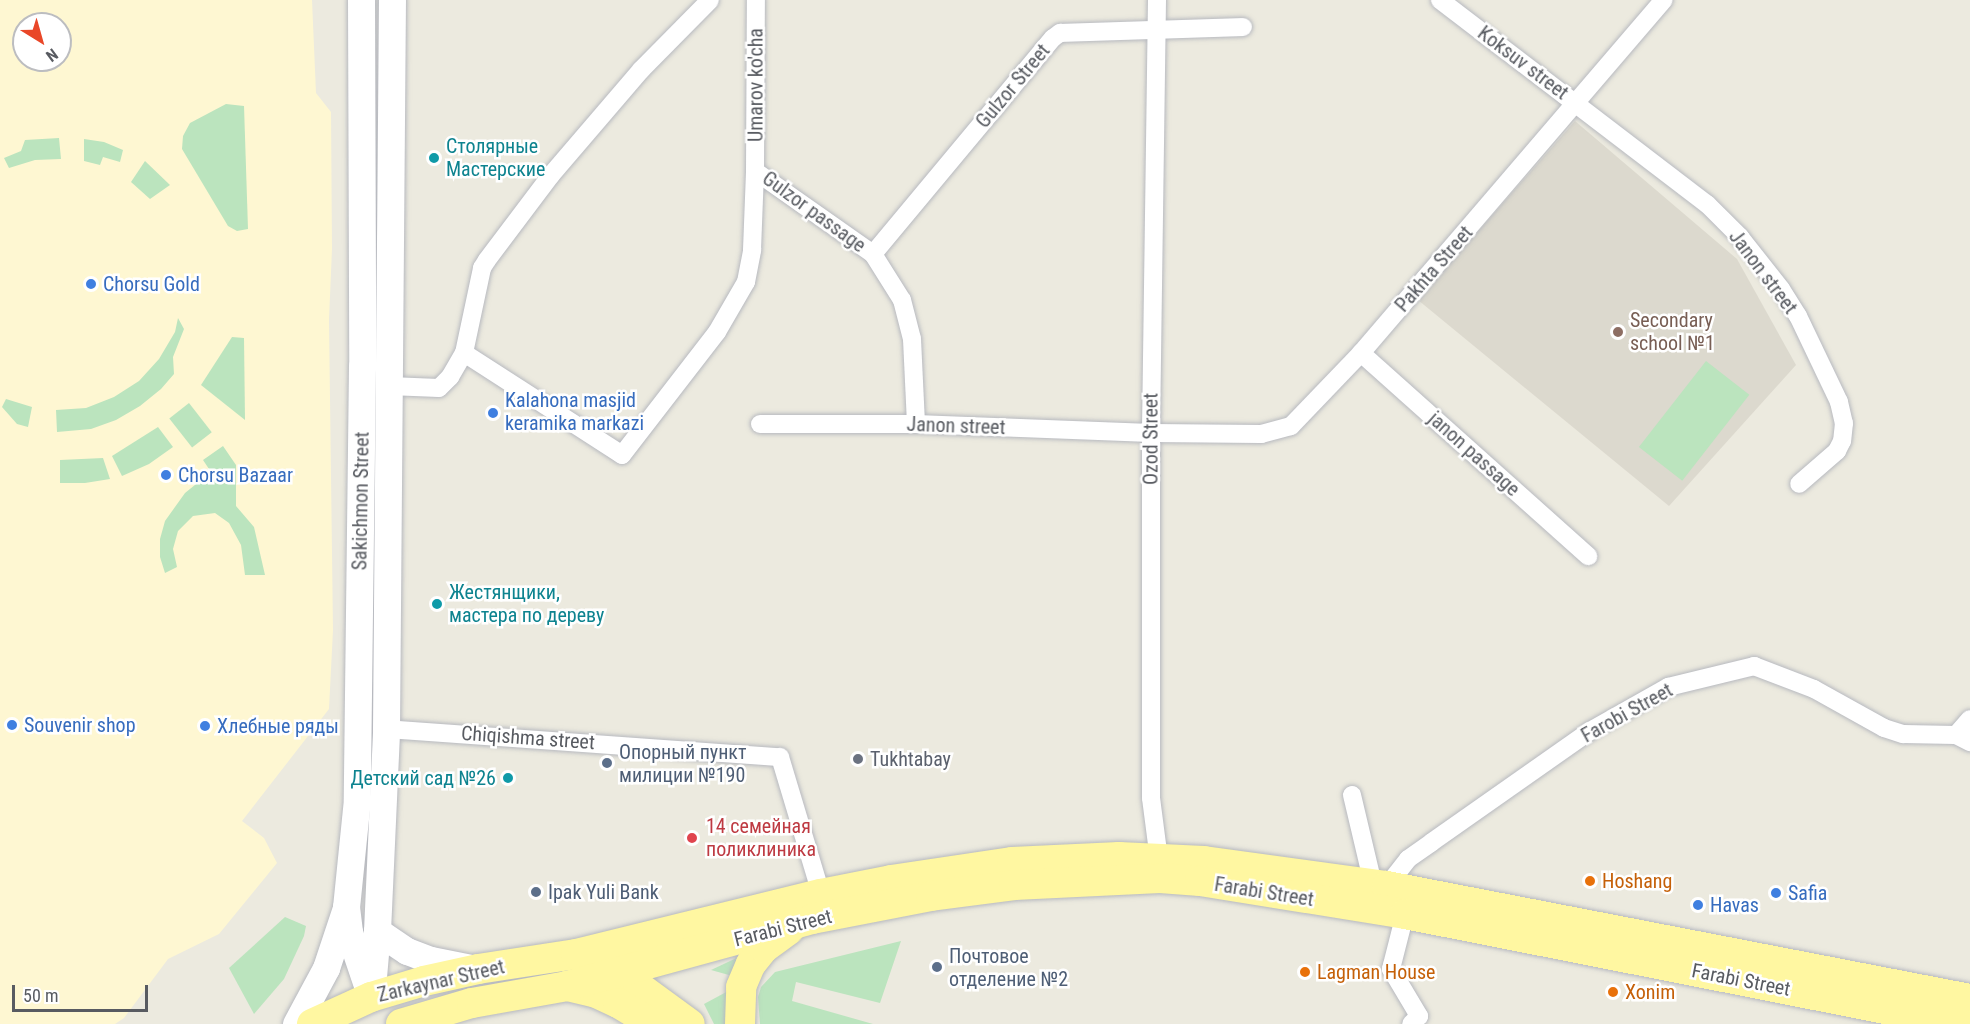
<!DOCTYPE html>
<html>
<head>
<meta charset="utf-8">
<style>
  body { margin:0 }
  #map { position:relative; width:1970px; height:1024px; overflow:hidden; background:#eceadf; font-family:"Roboto Condensed",sans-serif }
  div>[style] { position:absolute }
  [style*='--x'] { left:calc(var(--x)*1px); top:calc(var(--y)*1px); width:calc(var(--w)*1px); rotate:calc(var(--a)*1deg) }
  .commercial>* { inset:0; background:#fef7d2 }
  .education>* { inset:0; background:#dcd9ce }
  .green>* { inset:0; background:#bbe4be; transform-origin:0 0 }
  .roads { filter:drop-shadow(0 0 2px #b7b9bf) drop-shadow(0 0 2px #b7b9bf) }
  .street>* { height:18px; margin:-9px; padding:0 9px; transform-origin:9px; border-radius:9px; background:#fff }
  .secondary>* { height:27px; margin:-13.5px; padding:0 13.5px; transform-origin:13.5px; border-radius:13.5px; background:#fff }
  .primary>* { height:30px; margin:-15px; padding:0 15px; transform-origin:15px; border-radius:15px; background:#fff7a1 }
  .dots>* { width:16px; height:16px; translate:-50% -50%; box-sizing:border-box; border:3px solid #fff; border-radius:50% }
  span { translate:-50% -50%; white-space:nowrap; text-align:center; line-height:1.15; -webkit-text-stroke:5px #fff; paint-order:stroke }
  .street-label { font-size:20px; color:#585b61 }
  .culture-label { font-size:20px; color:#0d838f }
  .left { translate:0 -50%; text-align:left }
  .right { translate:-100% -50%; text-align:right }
  .shop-label { font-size:20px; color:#366cbe }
  .education-label { font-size:20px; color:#785e54 }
  .service-label { font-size:20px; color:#4e5e75 }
  .worship-label { font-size:20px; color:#5b616d }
  .health-label { font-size:20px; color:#be3a42 }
  .food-label { font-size:20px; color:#c56008 }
  .north { position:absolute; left:12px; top:12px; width:60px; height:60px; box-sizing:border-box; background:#fff; border:2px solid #bcbdc0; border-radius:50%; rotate:143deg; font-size:16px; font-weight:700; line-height:24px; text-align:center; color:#585b61 }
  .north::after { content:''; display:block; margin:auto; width:21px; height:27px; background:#e94728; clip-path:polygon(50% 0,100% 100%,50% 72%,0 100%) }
  .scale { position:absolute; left:12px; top:985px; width:136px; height:27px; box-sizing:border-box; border:3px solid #585b61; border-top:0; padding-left:8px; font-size:18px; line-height:21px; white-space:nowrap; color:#585b61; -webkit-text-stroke:4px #fff; paint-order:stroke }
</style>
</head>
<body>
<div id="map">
  <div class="commercial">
    <i style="clip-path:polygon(evenodd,0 0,312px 0,316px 93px,331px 112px,332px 249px,329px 320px,333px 630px,329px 709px,242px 821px,264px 838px,277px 863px,219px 934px,168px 959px,124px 1018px,115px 1024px,0 1024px,0 0,24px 24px,60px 24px,60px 60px,24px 60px,24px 24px)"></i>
  </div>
  <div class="education">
    <i style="clip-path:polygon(1575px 121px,1737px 259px,1796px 365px,1669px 506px,1418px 300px)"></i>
  </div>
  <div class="green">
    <i style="clip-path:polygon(226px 104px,244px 106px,248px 229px,237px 231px,228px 226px,182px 149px,183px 136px,190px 123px)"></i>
    <i style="clip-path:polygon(59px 138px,61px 159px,35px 160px,9px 168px,4px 158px,21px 151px,25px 140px)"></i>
    <i style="clip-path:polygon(84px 139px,104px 142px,123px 150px,120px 162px,103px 157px,100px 165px,84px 161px)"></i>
    <i style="clip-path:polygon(145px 161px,170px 185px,150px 199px,131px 182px)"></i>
    <i style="clip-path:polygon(178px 318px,184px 329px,173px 357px,174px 374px,161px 389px,140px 406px,116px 420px,91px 429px,57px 432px,56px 410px,86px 408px,114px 397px,139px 381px,159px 359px,175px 332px)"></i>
    <i style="clip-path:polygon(232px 337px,244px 338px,245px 420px,201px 385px)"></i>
    <i style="left:1706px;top:361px;width:55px;height:109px;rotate:38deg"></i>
    <i style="clip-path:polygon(6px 399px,32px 407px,28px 427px,17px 424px,2px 407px)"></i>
    <i style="left:189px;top:403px;width:37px;height:25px;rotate:52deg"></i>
    <i style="clip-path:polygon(158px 427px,173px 447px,149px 464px,122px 476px,112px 456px)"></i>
    <i style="clip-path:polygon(223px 446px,236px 465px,236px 506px,254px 527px,265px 575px,245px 575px,241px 545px,229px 523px,215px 513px,193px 516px,178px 531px,173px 549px,177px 567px,165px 573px,160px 557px,160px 539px,165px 521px,185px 493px,211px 472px,203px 460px)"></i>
    <i style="clip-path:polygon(103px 458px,110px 479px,85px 483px,60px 483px,60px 460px)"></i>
    <i style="clip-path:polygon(285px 917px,306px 926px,304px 936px,284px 979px,254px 1014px,229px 968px)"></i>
    <i style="clip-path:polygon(901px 941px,880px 1003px,796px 982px,792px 1001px,873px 1024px,760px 1024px,758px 997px,761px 987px,775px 972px)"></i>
    <i style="clip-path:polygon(745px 954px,736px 977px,711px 970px)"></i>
    <i style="clip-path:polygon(730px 990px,730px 1024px,714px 1024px,704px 1004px)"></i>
  </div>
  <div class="roads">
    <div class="street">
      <i style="--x:1157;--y:0;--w:433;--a:90.8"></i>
      <i style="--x:1151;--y:433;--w:365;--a:90"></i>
      <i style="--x:1151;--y:798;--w:70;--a:82.6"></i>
      <i style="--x:1440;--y:0;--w:336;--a:37.4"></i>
      <i style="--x:1707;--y:204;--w:47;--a:45"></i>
      <i style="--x:1740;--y:237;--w:66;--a:51.7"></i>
      <i style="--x:1781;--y:289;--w:32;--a:58"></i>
      <i style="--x:1798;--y:316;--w:95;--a:64.5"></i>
      <i style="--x:1839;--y:402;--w:22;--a:77"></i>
      <i style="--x:1844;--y:423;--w:18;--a:96"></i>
      <i style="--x:1842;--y:441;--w:11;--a:117"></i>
      <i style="--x:1837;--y:451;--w:50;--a:139"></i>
      <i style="--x:755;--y:171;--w:144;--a:35.1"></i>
      <i style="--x:873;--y:254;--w:54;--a:57.8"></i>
      <i style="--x:902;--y:300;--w:40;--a:75.6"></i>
      <i style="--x:912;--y:339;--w:85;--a:87.3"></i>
      <i style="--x:873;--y:254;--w:281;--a:-50.2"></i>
      <i style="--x:1053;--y:38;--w:9;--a:-36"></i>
      <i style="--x:1060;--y:33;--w:183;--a:-1.9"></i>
      <i style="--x:464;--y:353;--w:188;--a:32.8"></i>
      <i style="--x:622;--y:455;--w:155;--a:-52.3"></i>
      <i style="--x:717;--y:332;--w:58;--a:-59.9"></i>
      <i style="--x:746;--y:282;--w:33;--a:-79"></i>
      <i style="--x:752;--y:250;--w:79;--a:-87.8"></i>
      <i style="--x:755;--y:171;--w:171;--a:-89.7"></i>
      <i style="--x:1361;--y:353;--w:305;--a:41.8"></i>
      <i style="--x:389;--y:386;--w:50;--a:2.3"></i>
      <i style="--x:439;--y:388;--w:16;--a:-45"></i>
      <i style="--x:450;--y:377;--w:28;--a:-60"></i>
      <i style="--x:464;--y:353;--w:87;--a:-78"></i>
      <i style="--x:482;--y:268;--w:9;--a:-58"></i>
      <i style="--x:487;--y:260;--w:106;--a:-53"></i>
      <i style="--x:551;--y:175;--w:138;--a:-49.4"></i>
      <i style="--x:641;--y:70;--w:98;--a:-45.4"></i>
      <i style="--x:760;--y:424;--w:156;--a:0"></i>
      <i style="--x:916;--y:424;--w:235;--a:2.2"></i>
      <i style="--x:1151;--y:433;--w:110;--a:0.5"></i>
      <i style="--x:1261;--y:434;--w:31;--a:-15"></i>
      <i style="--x:1291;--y:426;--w:101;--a:-46.2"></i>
      <i style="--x:1361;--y:353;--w:465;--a:-49.4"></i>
      <i style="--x:386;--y:729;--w:395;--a:4.1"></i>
      <i style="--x:780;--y:757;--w:143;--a:73.3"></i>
      <i style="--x:1956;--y:735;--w:21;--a:-49"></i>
      <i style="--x:1352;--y:795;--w:91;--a:76.7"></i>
      <i style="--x:1387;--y:892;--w:6;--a:-90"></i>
      <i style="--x:1387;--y:886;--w:34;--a:-52"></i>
      <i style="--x:1408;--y:859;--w:29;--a:-35"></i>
      <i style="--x:1432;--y:842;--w:193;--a:-35.1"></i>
      <i style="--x:1590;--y:731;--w:90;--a:-29.4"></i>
      <i style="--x:1668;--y:687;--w:89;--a:-13.7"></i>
      <i style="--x:1754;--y:666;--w:64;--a:21"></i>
      <i style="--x:1814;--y:689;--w:80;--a:29.1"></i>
      <i style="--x:1884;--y:728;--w:20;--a:18"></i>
      <i style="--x:1903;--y:734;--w:53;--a:1.1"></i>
      <i style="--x:1956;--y:735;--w:16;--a:27"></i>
      <i style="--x:1405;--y:914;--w:57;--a:104.3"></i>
      <i style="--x:1391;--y:969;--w:55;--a:59.2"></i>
      <i style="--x:1419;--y:1016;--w:11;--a:135"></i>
    </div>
    <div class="secondary">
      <i style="--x:361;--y:0;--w:366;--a:89.8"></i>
      <i style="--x:362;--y:366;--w:433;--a:90.7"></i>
      <i style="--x:357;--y:799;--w:109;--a:95.8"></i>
      <i style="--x:346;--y:907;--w:25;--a:83"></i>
      <i style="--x:349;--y:932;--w:69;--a:71.3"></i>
      <i style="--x:377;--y:931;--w:36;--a:34"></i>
      <i style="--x:407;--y:951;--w:26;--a:21"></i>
      <i style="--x:431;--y:960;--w:46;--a:11.3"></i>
      <i style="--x:372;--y:988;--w:57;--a:-85"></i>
      <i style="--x:377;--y:931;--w:202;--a:-87.4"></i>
      <i style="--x:386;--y:729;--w:729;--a:-89.53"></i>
      <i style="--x:296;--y:1024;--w:64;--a:-61.8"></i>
      <i style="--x:326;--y:968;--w:60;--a:-71.6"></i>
    </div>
    <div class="primary">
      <i style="--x:605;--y:968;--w:38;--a:29"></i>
      <i style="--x:638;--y:986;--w:64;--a:36.2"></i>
      <i style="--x:567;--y:986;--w:28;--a:13"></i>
      <i style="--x:594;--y:992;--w:26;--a:25"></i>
      <i style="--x:618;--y:1003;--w:41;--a:31"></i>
      <i style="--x:312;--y:1024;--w:65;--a:-24.6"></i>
      <i style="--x:371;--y:997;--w:55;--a:-16.8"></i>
      <i style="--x:424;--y:981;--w:55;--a:-12.5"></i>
      <i style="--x:478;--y:969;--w:99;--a:-8.7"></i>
      <i style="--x:576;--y:954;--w:252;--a:-13.8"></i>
      <i style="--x:821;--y:894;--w:71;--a:-11.3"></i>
      <i style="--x:891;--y:880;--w:122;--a:-8.5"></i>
      <i style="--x:1012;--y:862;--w:107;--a:-2.7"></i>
      <i style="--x:1119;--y:857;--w:85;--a:2.7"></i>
      <i style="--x:1204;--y:861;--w:185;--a:7.8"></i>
      <i style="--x:1387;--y:886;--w:594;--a:10.97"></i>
      <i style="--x:401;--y:1024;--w:74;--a:-16.5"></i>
      <i style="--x:472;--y:1003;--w:97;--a:-10.1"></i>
      <i style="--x:567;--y:986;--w:254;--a:-15.3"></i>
      <i style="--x:812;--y:919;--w:121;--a:-10.9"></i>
      <i style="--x:931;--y:896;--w:84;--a:-7.5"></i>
      <i style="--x:1014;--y:885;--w:146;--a:-2.7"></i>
      <i style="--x:1160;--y:878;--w:40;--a:4.3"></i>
      <i style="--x:1200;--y:881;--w:208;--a:9.1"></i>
      <i style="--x:1405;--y:914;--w:567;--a:11.19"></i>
      <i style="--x:740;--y:1024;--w:37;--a:-88"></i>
      <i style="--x:741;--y:987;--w:25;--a:-67"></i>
      <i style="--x:751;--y:964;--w:21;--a:-51"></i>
      <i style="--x:764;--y:948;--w:31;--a:-36"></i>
    </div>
  </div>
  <div class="dots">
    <i style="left:434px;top:158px;background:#0f9aa8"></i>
    <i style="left:91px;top:284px;background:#3f7fe0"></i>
    <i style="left:1618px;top:332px;background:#8d6e63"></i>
    <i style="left:493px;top:413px;background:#3f7fe0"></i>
    <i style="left:166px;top:475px;background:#3f7fe0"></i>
    <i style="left:437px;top:604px;background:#0f9aa8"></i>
    <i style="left:12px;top:725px;background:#3f7fe0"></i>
    <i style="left:205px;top:726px;background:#3f7fe0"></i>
    <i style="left:858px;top:759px;background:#6b7280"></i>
    <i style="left:607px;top:763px;background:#5c6f8a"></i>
    <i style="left:508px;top:778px;background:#0f9aa8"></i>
    <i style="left:692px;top:838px;background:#e0444e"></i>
    <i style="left:1590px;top:881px;background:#e8710a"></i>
    <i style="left:536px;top:892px;background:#5c6f8a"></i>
    <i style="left:1776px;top:893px;background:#3f7fe0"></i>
    <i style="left:1698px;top:905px;background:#3f7fe0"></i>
    <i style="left:937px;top:967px;background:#5c6f8a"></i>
    <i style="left:1305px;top:972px;background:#e8710a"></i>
    <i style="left:1613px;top:992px;background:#e8710a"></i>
  </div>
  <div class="street-label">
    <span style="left:1523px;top:63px;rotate:37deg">Koksuv street</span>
    <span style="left:756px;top:85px;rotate:-90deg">Umarov ko'cha</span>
    <span style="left:1013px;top:86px;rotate:-50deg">Gulzor Street</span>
    <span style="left:814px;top:212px;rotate:36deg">Gulzor passage</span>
    <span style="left:1434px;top:269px;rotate:-49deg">Pakhta Street</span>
    <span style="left:1763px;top:272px;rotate:53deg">Janon street</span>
    <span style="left:956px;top:426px;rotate:2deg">Janon street</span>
    <span style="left:1151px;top:439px;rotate:-90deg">Ozod Street</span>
    <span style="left:1474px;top:454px;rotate:42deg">janon passage</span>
    <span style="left:361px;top:501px;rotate:-89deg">Sakichmon Street</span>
    <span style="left:1627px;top:713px;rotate:-29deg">Farobi Street</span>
    <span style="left:528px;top:738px;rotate:4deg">Chiqishma street</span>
    <span style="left:1264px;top:892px;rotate:9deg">Farabi Street</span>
    <span style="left:783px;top:928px;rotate:-14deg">Farabi Street</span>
    <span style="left:1741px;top:980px;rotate:11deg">Farabi Street</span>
    <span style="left:441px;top:981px;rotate:-13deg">Zarkaynar Street</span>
  </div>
  <div class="culture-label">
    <span class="left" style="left:446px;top:158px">Столярные<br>Мастерские</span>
    <span class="left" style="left:449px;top:604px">Жестянщики,<br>мастера по дереву</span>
    <span class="right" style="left:496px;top:778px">Детский сад №26</span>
  </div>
  <div class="shop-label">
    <span class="left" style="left:103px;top:284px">Chorsu Gold</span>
    <span class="left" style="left:505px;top:412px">Kalahona masjid<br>keramika markazi</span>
    <span class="left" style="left:178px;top:475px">Chorsu Bazaar</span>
    <span class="left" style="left:24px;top:725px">Souvenir shop</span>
    <span class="left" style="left:217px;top:726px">Хлебные ряды</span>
    <span class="left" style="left:1788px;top:893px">Safia</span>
    <span class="left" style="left:1710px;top:905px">Havas</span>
  </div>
  <div class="education-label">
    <span class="left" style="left:1630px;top:332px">Secondary<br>school №1</span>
  </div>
  <div class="service-label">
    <span class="left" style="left:619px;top:764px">Опорный пункт<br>милиции №190</span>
    <span class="left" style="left:548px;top:892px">Ipak Yuli Bank</span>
    <span class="left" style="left:949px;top:968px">Почтовое<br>отделение №2</span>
  </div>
  <div class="worship-label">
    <span class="left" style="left:870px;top:759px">Tukhtabay</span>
  </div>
  <div class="health-label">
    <span class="left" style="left:706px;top:838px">14 семейная<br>поликлиника</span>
  </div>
  <div class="food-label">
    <span class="left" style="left:1602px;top:881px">Hoshang</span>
    <span class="left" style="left:1317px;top:972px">Lagman House</span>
    <span class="left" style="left:1625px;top:992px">Xonim</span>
  </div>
  <div class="north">N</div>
  <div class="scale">50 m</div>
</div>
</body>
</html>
